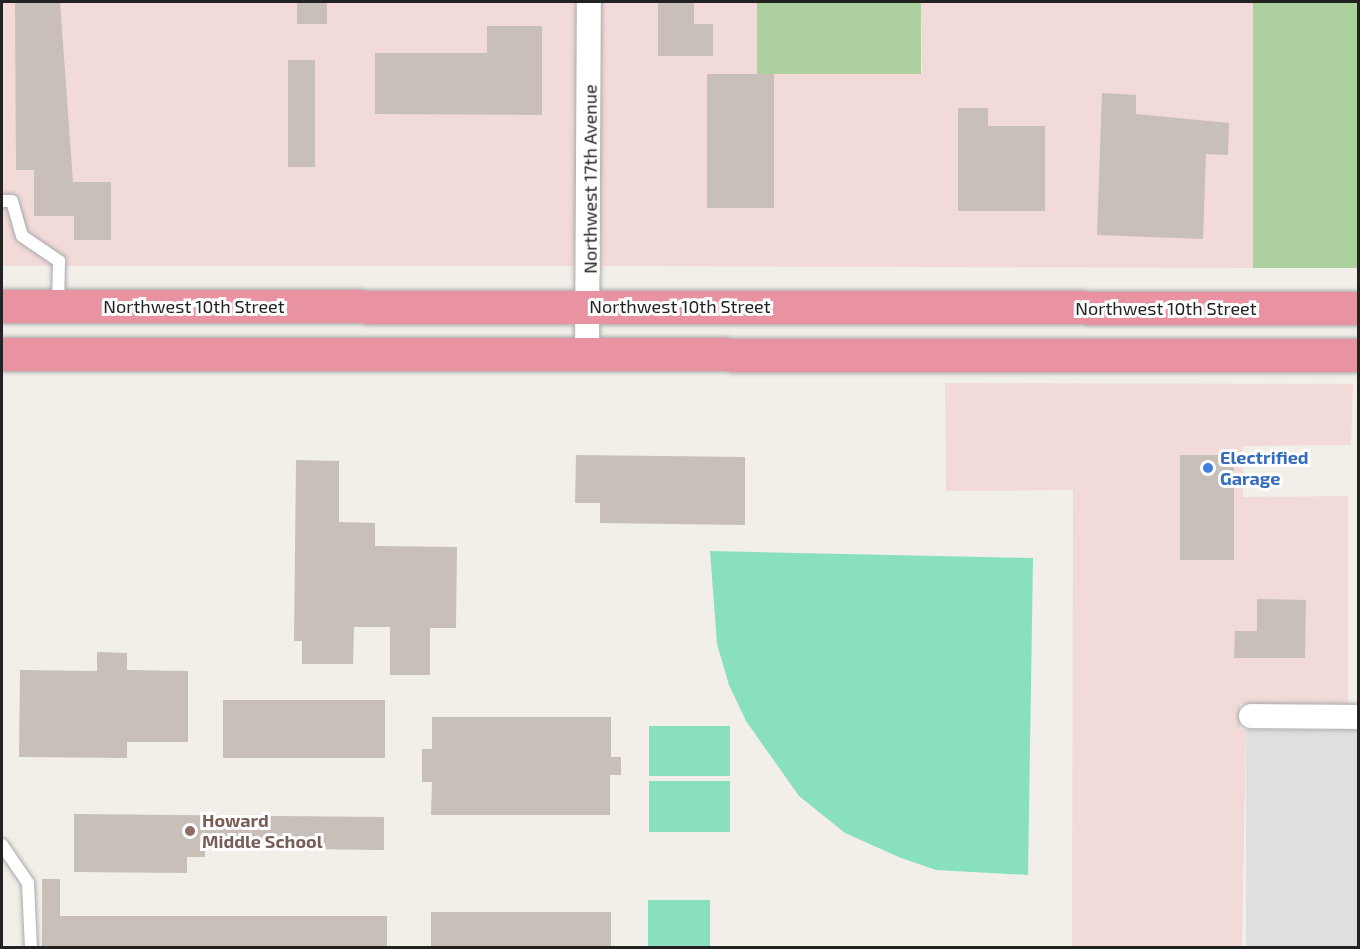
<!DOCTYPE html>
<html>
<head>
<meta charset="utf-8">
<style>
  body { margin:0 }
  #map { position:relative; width:1360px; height:949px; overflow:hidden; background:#f2efe9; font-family:"Exo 2",sans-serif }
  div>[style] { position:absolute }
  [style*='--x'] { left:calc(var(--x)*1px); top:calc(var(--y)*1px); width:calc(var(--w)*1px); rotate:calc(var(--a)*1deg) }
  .residential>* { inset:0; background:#e0dfdf; transform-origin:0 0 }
  .commercial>* { inset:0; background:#f2dad9; transform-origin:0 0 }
  .forest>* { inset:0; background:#add19e; transform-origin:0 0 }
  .pitch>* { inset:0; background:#88e0be; transform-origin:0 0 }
  .building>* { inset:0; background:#c7bfb8; transform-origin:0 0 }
  .roads { filter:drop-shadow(0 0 2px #a9a9a9) drop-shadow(0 0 2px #a9a9a9) }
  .lane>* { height:12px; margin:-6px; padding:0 6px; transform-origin:6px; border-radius:6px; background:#fff }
  .street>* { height:24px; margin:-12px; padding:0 12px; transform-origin:12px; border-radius:12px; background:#fff }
  .highway>* { height:33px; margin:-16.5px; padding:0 16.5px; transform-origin:16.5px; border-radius:16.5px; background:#e892a2 }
  .dots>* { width:16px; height:16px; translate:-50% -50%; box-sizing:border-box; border:3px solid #fff; border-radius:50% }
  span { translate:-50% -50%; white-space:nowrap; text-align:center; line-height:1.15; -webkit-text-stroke:6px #fff; paint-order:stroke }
  .street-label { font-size:18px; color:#222 }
  .shop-label { font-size:18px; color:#366cbe; font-weight:700 }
  .left { translate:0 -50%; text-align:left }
  .education-label { font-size:18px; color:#785e54; font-weight:700 }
  .frame { position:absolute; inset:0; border:3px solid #222; pointer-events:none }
</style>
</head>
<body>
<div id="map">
  <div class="residential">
    <i style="left:1246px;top:730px;width:112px;height:218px"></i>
  </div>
  <div class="commercial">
    <i style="left:2px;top:2px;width:575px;height:264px"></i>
    <i style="clip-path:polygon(600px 2px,757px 2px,757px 74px,922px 73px,921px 2px,1253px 2px,1266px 268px,601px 266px)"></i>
    <i style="clip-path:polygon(945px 383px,1353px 384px,1351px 445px,1243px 446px,1243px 497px,1348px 496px,1348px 704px,1240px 704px,1240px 729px,1246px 730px,1242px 947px,1072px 947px,1073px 490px,946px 491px)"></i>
  </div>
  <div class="forest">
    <i style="left:757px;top:2px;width:164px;height:72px"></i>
    <i style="left:1253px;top:2px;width:105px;height:266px"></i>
  </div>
  <div class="pitch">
    <i style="clip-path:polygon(710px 551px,1033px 558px,1028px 875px,936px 870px,901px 858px,845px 833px,799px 796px,746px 721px,729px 685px,717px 644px)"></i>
    <i style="left:649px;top:726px;width:81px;height:50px"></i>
    <i style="left:649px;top:781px;width:81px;height:51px"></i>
    <i style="left:648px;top:900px;width:62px;height:47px"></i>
  </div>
  <div class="building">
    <i style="clip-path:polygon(15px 2px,60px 2px,73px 182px,111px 182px,111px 240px,74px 240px,74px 216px,34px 216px,34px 170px,16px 170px)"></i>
    <i style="left:297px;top:2px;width:30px;height:22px"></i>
    <i style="clip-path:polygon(658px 2px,694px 2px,694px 24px,713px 24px,713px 56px,658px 56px)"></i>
    <i style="clip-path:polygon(487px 26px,542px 26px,542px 115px,375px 114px,375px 53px,487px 53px)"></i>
    <i style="left:288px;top:60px;width:27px;height:107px"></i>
    <i style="left:707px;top:74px;width:67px;height:134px"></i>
    <i style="clip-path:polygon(1102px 93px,1136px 95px,1136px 114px,1229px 123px,1228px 155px,1206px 154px,1203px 239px,1097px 235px)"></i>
    <i style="clip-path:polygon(958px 108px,988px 108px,988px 126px,1045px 126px,1045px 211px,958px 211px)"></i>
    <i style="clip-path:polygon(576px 455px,745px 457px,745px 525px,600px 523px,600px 503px,575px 503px)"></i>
    <i style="left:1180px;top:455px;width:54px;height:105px"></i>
    <i style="clip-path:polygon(296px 460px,339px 461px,339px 522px,375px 523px,375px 546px,457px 547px,456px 628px,430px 628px,430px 675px,390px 675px,390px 627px,354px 627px,353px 664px,302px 664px,302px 641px,294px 641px)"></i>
    <i style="clip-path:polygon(1257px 599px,1306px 600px,1305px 658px,1234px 658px,1235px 631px,1257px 631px)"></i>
    <i style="clip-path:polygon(97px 652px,127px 653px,127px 670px,188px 671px,188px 742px,127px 742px,127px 758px,19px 757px,20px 670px,97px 671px)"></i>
    <i style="left:223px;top:700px;width:162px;height:58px"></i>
    <i style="clip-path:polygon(432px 717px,611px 717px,611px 757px,621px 757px,621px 775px,610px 775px,610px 815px,431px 815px,432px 782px,422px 782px,422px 749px,432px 749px)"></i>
    <i style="clip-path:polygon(74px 814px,384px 817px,384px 850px,205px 848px,205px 857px,187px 857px,187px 873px,74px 872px)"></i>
    <i style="clip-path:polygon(42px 879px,60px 879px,60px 916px,387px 916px,387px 948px,42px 948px)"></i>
    <i style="left:431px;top:912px;width:180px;height:36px"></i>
  </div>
  <div class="roads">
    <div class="lane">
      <i style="--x:2;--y:201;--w:10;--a:0"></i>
      <i style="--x:12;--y:201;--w:36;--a:74"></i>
      <i style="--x:22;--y:236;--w:45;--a:34"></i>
      <i style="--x:59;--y:261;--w:44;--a:91.3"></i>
      <i style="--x:2;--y:845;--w:46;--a:55.6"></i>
      <i style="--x:28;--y:883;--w:65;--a:87.4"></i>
    </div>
    <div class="street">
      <i style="--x:587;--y:356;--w:354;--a:-89.7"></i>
      <i style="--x:1251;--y:716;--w:107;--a:0.5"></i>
    </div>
    <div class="highway">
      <i style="--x:2;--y:306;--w:1356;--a:0.08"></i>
      <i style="--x:2;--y:354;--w:1356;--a:0.04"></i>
    </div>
  </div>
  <div class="dots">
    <i style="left:1208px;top:468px;background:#3f7fe0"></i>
    <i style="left:190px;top:831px;background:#8d6e63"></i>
  </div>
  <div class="street-label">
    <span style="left:590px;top:179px;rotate:-90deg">Northwest 17th Avenue</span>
    <span style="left:194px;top:306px">Northwest 10th Street</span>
    <span style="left:680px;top:306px">Northwest 10th Street</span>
    <span style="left:1166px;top:308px">Northwest 10th Street</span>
  </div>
  <div class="shop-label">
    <span class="left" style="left:1220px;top:468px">Electrified<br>Garage</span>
  </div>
  <div class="education-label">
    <span class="left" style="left:202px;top:831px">Howard<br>Middle School</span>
  </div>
  <div class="frame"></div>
</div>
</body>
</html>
